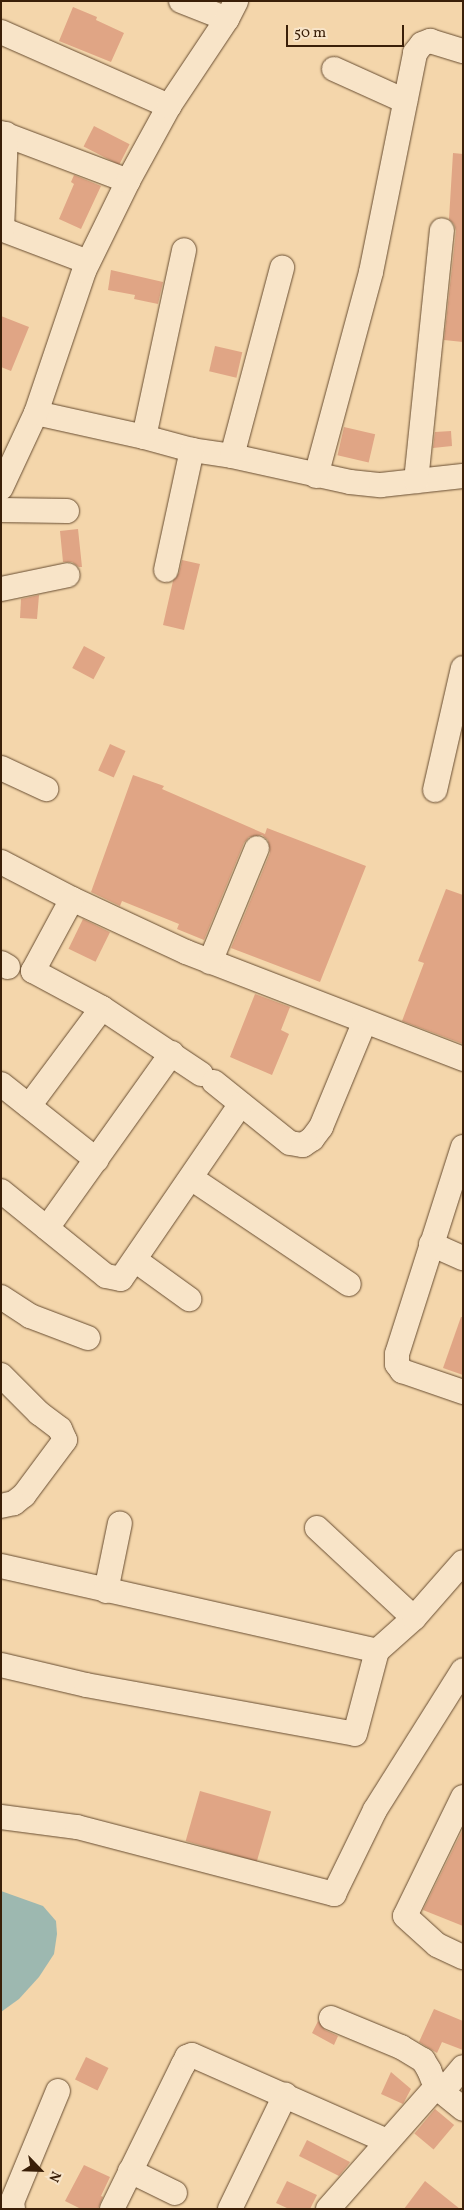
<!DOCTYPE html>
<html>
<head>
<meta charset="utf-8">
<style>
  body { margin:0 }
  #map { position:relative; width:464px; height:2210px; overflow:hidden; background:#f4d6ab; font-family:Vollkorn,serif }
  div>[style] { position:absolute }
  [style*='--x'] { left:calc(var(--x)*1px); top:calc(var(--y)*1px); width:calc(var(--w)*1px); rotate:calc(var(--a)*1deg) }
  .water>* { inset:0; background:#9db8b0 }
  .building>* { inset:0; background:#e0a585; transform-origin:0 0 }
  .roads { filter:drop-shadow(0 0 1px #684d31) drop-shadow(0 0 1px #684d31) }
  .minor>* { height:24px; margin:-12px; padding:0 12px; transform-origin:12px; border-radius:12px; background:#f8e4c8 }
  span { translate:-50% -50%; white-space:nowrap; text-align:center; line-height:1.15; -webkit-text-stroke:5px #f8e4c8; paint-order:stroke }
  .frame { position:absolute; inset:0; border:2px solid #3a1f08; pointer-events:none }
  .north { position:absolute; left:15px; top:2145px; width:50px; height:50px; -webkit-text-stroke:4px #f8e4c8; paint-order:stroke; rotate:114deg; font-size:14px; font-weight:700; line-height:20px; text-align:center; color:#3a1f08 }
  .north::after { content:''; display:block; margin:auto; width:18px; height:22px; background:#3a1f08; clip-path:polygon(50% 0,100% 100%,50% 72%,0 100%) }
  .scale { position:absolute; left:286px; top:25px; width:118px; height:22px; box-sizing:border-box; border:2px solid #3a1f08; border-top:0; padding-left:6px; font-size:15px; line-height:18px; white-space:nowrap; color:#3a1f08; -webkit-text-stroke:4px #f8e4c8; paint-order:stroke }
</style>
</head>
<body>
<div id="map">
  <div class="water">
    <i style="clip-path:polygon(1px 1891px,43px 1906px,56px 1921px,57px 1934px,54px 1954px,39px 1977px,19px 1999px,1px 2012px)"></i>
  </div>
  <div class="building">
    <i style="clip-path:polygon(73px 7px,97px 17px,96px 20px,124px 33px,111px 62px,59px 41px)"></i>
    <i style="left:94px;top:126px;width:40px;height:23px;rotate:27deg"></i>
    <i style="clip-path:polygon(453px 153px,463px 154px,463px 342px,444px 340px,456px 231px,454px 224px,449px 219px)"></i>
    <i style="clip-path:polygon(74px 175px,101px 186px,81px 229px,59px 219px,74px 184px,71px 182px)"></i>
    <i style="clip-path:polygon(111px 270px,163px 282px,158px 304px,134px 299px,135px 295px,108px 290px)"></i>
    <i style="clip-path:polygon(1px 316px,29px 327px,11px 371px,1px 367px)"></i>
    <i style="left:215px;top:346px;width:28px;height:26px;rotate:13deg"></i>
    <i style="left:344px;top:427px;width:32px;height:29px;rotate:13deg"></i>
    <i style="clip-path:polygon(451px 431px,452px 446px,433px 448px,435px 432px)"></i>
    <i style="clip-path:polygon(78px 529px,82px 567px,79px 567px,72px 562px,63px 562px,60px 531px)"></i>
    <i style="clip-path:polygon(182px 560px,200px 564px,184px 630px,163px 625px,173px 581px,179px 573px)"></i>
    <i style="clip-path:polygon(39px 595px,37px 619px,20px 618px,21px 599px)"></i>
    <i style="left:84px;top:646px;width:24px;height:25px;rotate:28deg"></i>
    <i style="left:110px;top:744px;width:17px;height:29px;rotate:24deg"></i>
    <i style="clip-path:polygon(133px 775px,164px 786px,162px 789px,265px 834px,267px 828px,366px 866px,320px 982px,231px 948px,270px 853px,268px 840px,262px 835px,249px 837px,244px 843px,204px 940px,177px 929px,179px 924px,122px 901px,120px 906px,91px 892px)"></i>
    <i style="clip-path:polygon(446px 889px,463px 895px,463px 1044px,402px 1021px,424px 963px,418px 961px)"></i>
    <i style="left:83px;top:919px;width:30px;height:33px;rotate:26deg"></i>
    <i style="clip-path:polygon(255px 994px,290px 1007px,281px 1030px,289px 1034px,272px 1075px,230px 1057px)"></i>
    <i style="clip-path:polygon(461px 1317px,463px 1317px,463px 1375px,443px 1368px)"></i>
    <i style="left:200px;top:1791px;width:74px;height:52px;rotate:16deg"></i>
    <i style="clip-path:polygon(463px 1829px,463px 1926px,423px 1910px)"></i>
    <i style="clip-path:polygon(434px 2009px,463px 2021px,463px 2050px,442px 2042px,437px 2053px,419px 2042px)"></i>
    <i style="clip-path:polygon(318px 2021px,325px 2030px,338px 2036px,334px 2045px,312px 2033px)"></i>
    <i style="left:86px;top:2057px;width:25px;height:25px;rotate:26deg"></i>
    <i style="clip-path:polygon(391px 2072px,411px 2089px,403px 2104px,381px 2094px)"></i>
    <i style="left:435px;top:2109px;width:25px;height:32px;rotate:40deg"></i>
    <i style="clip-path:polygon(307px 2140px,350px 2162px,348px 2165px,339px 2176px,299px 2156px)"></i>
    <i style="clip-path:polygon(84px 2165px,110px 2177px,101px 2196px,103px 2197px,98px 2209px,81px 2209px,65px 2201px)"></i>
    <i style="clip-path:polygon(287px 2181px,317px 2195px,310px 2209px,289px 2209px,276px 2203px)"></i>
    <i style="clip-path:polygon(425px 2181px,460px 2209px,404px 2209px)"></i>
  </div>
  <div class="roads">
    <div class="minor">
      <i style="--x:181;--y:1;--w:49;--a:21.4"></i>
      <i style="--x:1;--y:32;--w:184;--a:23.8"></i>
      <i style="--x:334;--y:69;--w:78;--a:24.3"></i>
      <i style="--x:1;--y:133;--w:136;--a:20.7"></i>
      <i style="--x:1;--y:229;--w:93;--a:20.8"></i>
      <i style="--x:2;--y:230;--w:96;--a:-87.6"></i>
      <i style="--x:36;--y:413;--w:111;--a:12.5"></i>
      <i style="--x:144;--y:437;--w:50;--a:15.2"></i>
      <i style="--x:192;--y:450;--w:40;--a:8.5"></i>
      <i style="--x:232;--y:456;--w:121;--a:12.4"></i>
      <i style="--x:350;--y:482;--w:31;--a:6"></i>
      <i style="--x:381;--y:485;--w:82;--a:-6.3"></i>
      <i style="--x:144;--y:437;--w:191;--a:-77.9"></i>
      <i style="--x:232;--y:456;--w:195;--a:-75.1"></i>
      <i style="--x:316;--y:476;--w:211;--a:-74.9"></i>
      <i style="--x:371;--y:272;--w:223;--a:-78.6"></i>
      <i style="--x:415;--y:53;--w:11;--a:-52"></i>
      <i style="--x:422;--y:44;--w:9;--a:-21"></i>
      <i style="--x:430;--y:41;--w:34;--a:17"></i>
      <i style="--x:416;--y:481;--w:252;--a:-84.1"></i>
      <i style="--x:1;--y:488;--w:83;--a:-65"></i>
      <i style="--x:36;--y:413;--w:150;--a:-71.3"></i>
      <i style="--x:84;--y:271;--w:100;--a:-63.9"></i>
      <i style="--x:128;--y:181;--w:85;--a:-61.3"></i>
      <i style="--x:169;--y:106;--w:105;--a:-56.3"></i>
      <i style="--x:227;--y:19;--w:20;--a:-63"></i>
      <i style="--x:1;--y:510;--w:66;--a:0.9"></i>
      <i style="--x:166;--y:570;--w:123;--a:-77.8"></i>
      <i style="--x:1;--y:589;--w:68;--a:-11.8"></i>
      <i style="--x:1;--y:768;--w:50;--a:25"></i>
      <i style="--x:435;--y:790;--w:125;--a:-77.1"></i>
      <i style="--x:1;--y:862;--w:80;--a:27.5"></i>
      <i style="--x:72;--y:899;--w:126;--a:24.9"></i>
      <i style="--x:186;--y:952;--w:297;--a:21.1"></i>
      <i style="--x:72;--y:899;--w:82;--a:118.4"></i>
      <i style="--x:33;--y:971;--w:78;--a:28.2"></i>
      <i style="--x:102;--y:1008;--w:119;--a:33.7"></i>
      <i style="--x:210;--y:962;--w:123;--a:-67.6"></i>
      <i style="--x:1;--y:963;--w:8;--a:30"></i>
      <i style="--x:214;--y:1082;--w:97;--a:38.8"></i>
      <i style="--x:290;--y:1143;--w:13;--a:9"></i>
      <i style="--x:303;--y:1145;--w:11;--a:-34"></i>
      <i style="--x:312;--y:1139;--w:15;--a:-53"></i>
      <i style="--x:321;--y:1127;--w:113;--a:-67.5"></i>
      <i style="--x:1;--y:1084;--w:122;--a:38.4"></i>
      <i style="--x:29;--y:1106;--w:122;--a:-53.3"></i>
      <i style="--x:463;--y:1147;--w:217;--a:107.7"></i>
      <i style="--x:397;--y:1354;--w:10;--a:90"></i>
      <i style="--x:397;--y:1364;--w:9;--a:54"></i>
      <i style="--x:402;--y:1371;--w:65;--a:19"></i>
      <i style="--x:191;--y:1178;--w:190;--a:33.9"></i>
      <i style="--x:1;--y:1191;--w:135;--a:39"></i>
      <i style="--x:106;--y:1276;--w:15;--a:11"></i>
      <i style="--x:121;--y:1279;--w:212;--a:-55.6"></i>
      <i style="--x:47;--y:1228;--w:215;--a:-54.5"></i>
      <i style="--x:431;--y:1244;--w:35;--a:24"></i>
      <i style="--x:135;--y:1260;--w:67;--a:35.8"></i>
      <i style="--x:1;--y:1297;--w:35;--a:33"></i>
      <i style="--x:30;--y:1316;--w:62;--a:20.8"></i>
      <i style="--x:1;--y:1375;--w:54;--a:45"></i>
      <i style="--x:39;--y:1413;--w:26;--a:37"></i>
      <i style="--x:60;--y:1429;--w:12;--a:66"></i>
      <i style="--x:65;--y:1440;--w:69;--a:126.7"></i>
      <i style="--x:24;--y:1495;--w:13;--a:141"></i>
      <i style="--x:14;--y:1503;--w:13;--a:167"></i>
      <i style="--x:317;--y:1528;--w:132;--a:42.9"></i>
      <i style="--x:1;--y:1566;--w:385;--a:12.7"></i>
      <i style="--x:377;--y:1651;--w:50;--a:-41.7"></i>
      <i style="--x:414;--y:1618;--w:74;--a:-48.8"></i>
      <i style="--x:106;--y:1591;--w:69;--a:-78.4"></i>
      <i style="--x:1;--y:1665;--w:87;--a:13.2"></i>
      <i style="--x:86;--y:1685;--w:273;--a:10.3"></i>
      <i style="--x:355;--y:1734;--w:86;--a:-75.2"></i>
      <i style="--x:463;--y:1797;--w:132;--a:116"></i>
      <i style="--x:405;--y:1916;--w:43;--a:42.2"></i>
      <i style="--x:437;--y:1945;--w:29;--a:25"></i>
      <i style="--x:1;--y:1817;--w:77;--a:7.5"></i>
      <i style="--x:77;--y:1827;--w:266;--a:14.6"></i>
      <i style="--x:334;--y:1894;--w:93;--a:-64"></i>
      <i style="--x:375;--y:1810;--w:165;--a:-57.8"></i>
      <i style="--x:331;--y:2018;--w:76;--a:22.5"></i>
      <i style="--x:401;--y:2047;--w:26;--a:31"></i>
      <i style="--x:423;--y:2060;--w:12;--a:59"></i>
      <i style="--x:429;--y:2070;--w:18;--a:68"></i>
      <i style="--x:443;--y:2091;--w:31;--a:-50"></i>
      <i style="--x:130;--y:2171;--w:50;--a:26.1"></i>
      <i style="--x:13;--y:2209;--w:7;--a:-98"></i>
      <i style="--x:12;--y:2202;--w:120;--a:-67.5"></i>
      <i style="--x:112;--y:2209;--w:161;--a:-63.8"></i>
      <i style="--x:183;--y:2065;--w:9;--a:-63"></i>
      <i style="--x:187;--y:2057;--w:5;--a:-22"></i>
      <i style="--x:192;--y:2055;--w:213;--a:23.8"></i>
      <i style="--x:230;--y:2209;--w:127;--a:-64.2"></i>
      <i style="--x:328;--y:2209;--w:163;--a:-48.5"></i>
      <i style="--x:436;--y:2087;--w:35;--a:39"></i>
    </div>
  </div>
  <div class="frame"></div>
  <div class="north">N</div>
  <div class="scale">50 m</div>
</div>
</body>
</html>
